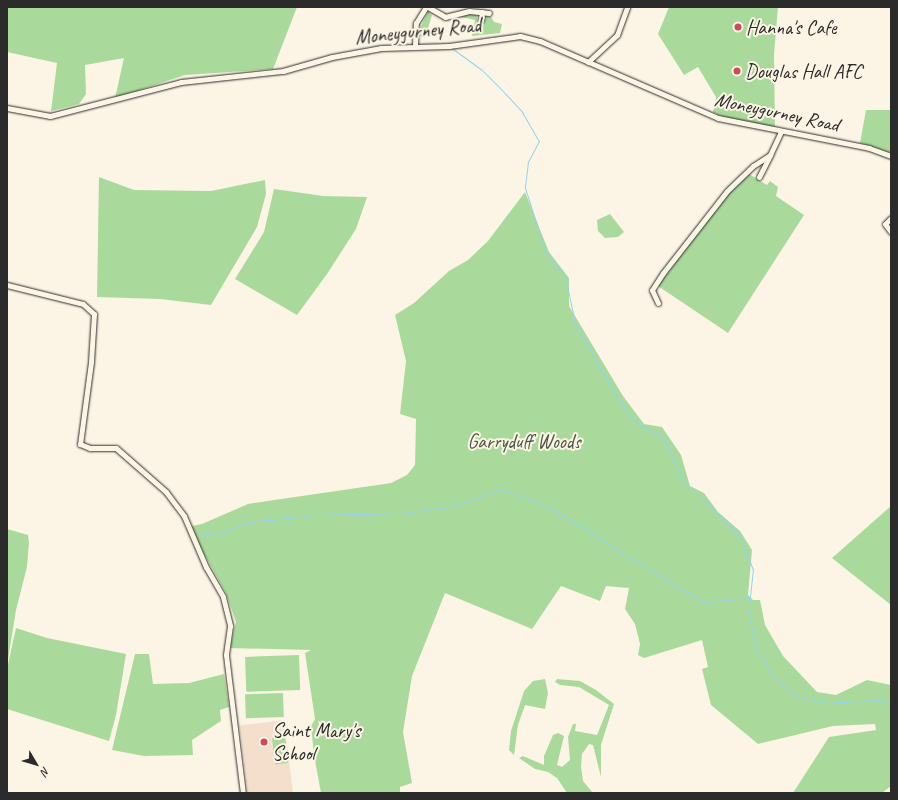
<!DOCTYPE html>
<html>
<head>
<meta charset="utf-8">
<style>
  body { margin:0 }
  #map { position:relative; width:898px; height:800px; overflow:hidden; background:#fcf5e5; font-family:Caveat,sans-serif }
  div>[style] { position:absolute }
  [style*='--x'] { left:calc(var(--x)*1px); top:calc(var(--y)*1px); width:calc(var(--w)*1px); rotate:calc(var(--a)*1deg) }
  .built>* { inset:0; background:#f3dfcc; transform-origin:0 0 }
  .green>* { inset:0; background:#aada9b; transform-origin:0 0 }
  .stream>* { height:1px; margin:-0.5px; padding:0 0.5px; transform-origin:0.5px; border-radius:0.5px; background:#90d3f1 }
  .roads { filter:drop-shadow(0 0 1px #2b2b2b) drop-shadow(0 0 1px #2b2b2b) }
  .minor>* { height:5px; margin:-2.5px; padding:0 2.5px; transform-origin:2.5px; border-radius:2.5px; background:#fcf5e5 }
  .dots>* { width:11px; height:11px; translate:-50% -50%; box-sizing:border-box; border:2px solid #fcf5e5; border-radius:50% }
  span { translate:-50% -50%; white-space:nowrap; text-align:center; line-height:1.15; -webkit-text-stroke:4px #fcf5e5; paint-order:stroke }
  .poi-label { font-size:20px; color:#2b2b2b }
  .left { translate:0 -50%; text-align:left }
  .street-label { font-size:20px; color:#2b2b2b }
  .park-label { font-size:20px; color:#4b5747 }
  .frame { position:absolute; inset:0; border:8px solid #2b2b2b; pointer-events:none }
  .north { position:absolute; left:16px; top:744px; width:40px; height:40px; -webkit-text-stroke:3px #fcf5e5; paint-order:stroke; rotate:128deg; font-size:11px; font-weight:700; line-height:16px; text-align:center; color:#2b2b2b }
  .north::after { content:''; display:block; margin:auto; width:14px; height:18px; background:#2b2b2b; clip-path:polygon(50% 0,100% 100%,50% 72%,0 100%) }
</style>
</head>
<body>
<div id="map">
  <div class="built">
    <i style="left:284px;top:720px;width:74px;height:45px;rotate:83deg"></i>
  </div>
  <div class="green">
    <i style="clip-path:polygon(7px 7px,297px 7px,273px 69px,185px 75px,115px 98px,124px 58px,85px 65px,86px 94px,79px 104px,51px 111px,57px 63px,7px 52px)"></i>
    <i style="clip-path:polygon(669px 7px,778px 7px,774px 55px,775px 127px,725px 118px,713px 112px,716px 97px,698px 67px,684px 75px,658px 34px)"></i>
    <i style="clip-path:polygon(428px 11px,432px 15px,425px 38px,420px 36px,420px 29px)"></i>
    <i style="clip-path:polygon(468px 14px,476px 14px,478px 21px,483px 21px,485px 16px,491px 17px,494px 22px,502px 24px,500px 33px,472px 36px,475px 20px,461px 17px)"></i>
    <i style="clip-path:polygon(866px 110px,891px 110px,891px 153px,860px 143px)"></i>
    <i style="clip-path:polygon(749px 174px,767px 185px,770px 181px,778px 187px,776px 196px,804px 215px,728px 333px,658px 286px,725px 197px)"></i>
    <i style="clip-path:polygon(99px 177px,134px 190px,211px 191px,265px 180px,266px 194px,257px 227px,211px 305px,160px 299px,97px 297px)"></i>
    <i style="clip-path:polygon(274px 189px,323px 196px,367px 197px,356px 229px,327px 274px,297px 315px,235px 279px,264px 232px)"></i>
    <i style="clip-path:polygon(525px 192px,549px 252px,569px 278px,569px 306px,623px 396px,644px 424px,662px 427px,681px 455px,690px 486px,704px 493px,718px 512px,740px 531px,752px 550px,748px 595px,753px 600px,760px 600px,765px 625px,783px 656px,817px 692px,836px 695px,867px 680px,891px 685px,891px 786px,882px 793px,793px 793px,829px 737px,876px 730px,875px 724px,833px 726px,758px 744px,711px 705px,702px 669px,708px 667px,702px 640px,644px 658px,638px 655px,640px 644px,635px 624px,625px 609px,629px 588px,606px 586px,600px 601px,561px 586px,532px 629px,445px 593px,412px 676px,403px 732px,412px 783px,400px 787px,400px 793px,321px 793px,314px 755px,311px 726px,315px 719px,305px 653px,311px 650px,230px 648px,236px 622px,226px 593px,199px 545px,192px 526px,202px 524px,248px 504px,391px 483px,407px 475px,415px 465px,416px 419px,400px 414px,406px 361px,395px 315px,414px 303px,449px 271px,468px 260px,488px 241px)"></i>
    <i style="clip-path:polygon(610px 214px,624px 232px,618px 237px,605px 238px,598px 231px,597px 220px)"></i>
    <i style="clip-path:polygon(891px 506px,891px 605px,832px 558px)"></i>
    <i style="clip-path:polygon(7px 529px,28px 535px,29px 542px,27px 567px,16px 610px,7px 666px)"></i>
    <i style="clip-path:polygon(16px 628px,47px 638px,126px 654px,116px 715px,109px 741px,7px 709px,7px 669px)"></i>
    <i style="clip-path:polygon(135px 654px,149px 654px,153px 684px,189px 683px,224px 674px,229px 707px,220px 710px,221px 721px,192px 740px,193px 755px,144px 756px,112px 750px)"></i>
    <i style="left:299px;top:655px;width:35px;height:54px;rotate:88deg"></i>
    <i style="clip-path:polygon(545px 679px,548px 693px,545px 709px,525px 705px,518px 725px,514px 755px,509px 750px,511px 731px,524px 691px,533px 681px)"></i>
    <i style="clip-path:polygon(557px 679px,580px 681px,596px 690px,614px 704px,601px 745px,601px 777px,593px 745px,589px 744px,582px 754px,581px 767px,583px 781px,593px 793px,567px 793px,557px 778px,548px 772px,535px 769px,519px 758px,523px 756px,544px 765px,544px 756px,553px 735px,558px 733px,564px 736px,557px 765px,562px 767px,570px 760px,568px 737px,573px 724px,576px 724px,575px 731px,597px 735px,609px 705px,579px 687px,560px 685px,555px 682px)"></i>
    <i style="left:283px;top:693px;width:24px;height:38px;rotate:88deg"></i>
    <i style="left:285px;top:737px;width:26px;height:13px;rotate:83deg"></i>
  </div>
  <div class="stream">
    <i style="--x:453;--y:49;--w:34;--a:36"></i>
    <i style="--x:481;--y:69;--w:27;--a:45"></i>
    <i style="--x:500;--y:88;--w:33;--a:47"></i>
    <i style="--x:522;--y:112;--w:34;--a:60"></i>
    <i style="--x:539;--y:141;--w:24;--a:118"></i>
    <i style="--x:528;--y:162;--w:26;--a:97"></i>
    <i style="--x:525;--y:188;--w:71;--a:72.1"></i>
    <i style="--x:547;--y:256;--w:27;--a:48"></i>
    <i style="--x:565;--y:276;--w:48;--a:78"></i>
    <i style="--x:575;--y:323;--w:90;--a:60.6"></i>
    <i style="--x:619;--y:401;--w:24;--a:54"></i>
    <i style="--x:633;--y:420;--w:35;--a:31"></i>
    <i style="--x:663;--y:438;--w:45;--a:65.1"></i>
    <i style="--x:682;--y:479;--w:80;--a:44.5"></i>
    <i style="--x:739;--y:535;--w:37;--a:68"></i>
    <i style="--x:753;--y:569;--w:45;--a:96.3"></i>
    <i style="--x:748;--y:614;--w:37;--a:76"></i>
    <i style="--x:757;--y:650;--w:32;--a:58"></i>
    <i style="--x:774;--y:677;--w:29;--a:41"></i>
    <i style="--x:796;--y:696;--w:32;--a:13"></i>
    <i style="--x:827;--y:703;--w:64;--a:-3.6"></i>
    <i style="--x:312;--y:515;--w:90;--a:-1.3"></i>
    <i style="--x:402;--y:513;--w:48;--a:-7.1"></i>
    <i style="--x:450;--y:507;--w:54;--a:-19.4"></i>
    <i style="--x:501;--y:489;--w:54;--a:20.4"></i>
    <i style="--x:552;--y:508;--w:136;--a:32.4"></i>
    <i style="--x:667;--y:581;--w:43;--a:28.9"></i>
    <i style="--x:705;--y:602;--w:45;--a:-5.1"></i>
    <i style="--x:197;--y:535;--w:27;--a:-6"></i>
    <i style="--x:224;--y:532;--w:25;--a:-23"></i>
    <i style="--x:247;--y:522;--w:62;--a:-5.5"></i>
  </div>
  <div class="roads">
    <div class="minor">
      <i style="--x:428;--y:7;--w:20;--a:30"></i>
      <i style="--x:445;--y:17;--w:25;--a:-14"></i>
      <i style="--x:469;--y:11;--w:20;--a:6"></i>
      <i style="--x:481;--y:20;--w:8;--a:-83"></i>
      <i style="--x:415;--y:46;--w:23;--a:-88"></i>
      <i style="--x:416;--y:23;--w:19;--a:-58"></i>
      <i style="--x:588;--y:62;--w:40;--a:-43"></i>
      <i style="--x:617;--y:35;--w:30;--a:-70"></i>
      <i style="--x:7;--y:108;--w:44;--a:10.5"></i>
      <i style="--x:50;--y:116;--w:135;--a:-14.5"></i>
      <i style="--x:181;--y:82;--w:103;--a:-6.2"></i>
      <i style="--x:283;--y:71;--w:51;--a:-15.9"></i>
      <i style="--x:332;--y:57;--w:50;--a:-10.4"></i>
      <i style="--x:381;--y:48;--w:68;--a:-1.7"></i>
      <i style="--x:449;--y:46;--w:72;--a:-8"></i>
      <i style="--x:520;--y:36;--w:21;--a:14"></i>
      <i style="--x:540;--y:41;--w:194;--a:23.4"></i>
      <i style="--x:718;--y:118;--w:154;--a:11.2"></i>
      <i style="--x:869;--y:148;--w:23;--a:20"></i>
      <i style="--x:759;--y:177;--w:25;--a:-63"></i>
      <i style="--x:891;--y:218;--w:8;--a:135"></i>
      <i style="--x:885;--y:224;--w:10;--a:53"></i>
      <i style="--x:7;--y:285;--w:78;--a:14"></i>
      <i style="--x:83;--y:304;--w:15;--a:42"></i>
      <i style="--x:94;--y:314;--w:48;--a:93.6"></i>
      <i style="--x:91;--y:362;--w:83;--a:97.6"></i>
      <i style="--x:80;--y:444;--w:11;--a:22"></i>
      <i style="--x:90;--y:448;--w:26;--a:0"></i>
      <i style="--x:116;--y:448;--w:67;--a:41.3"></i>
      <i style="--x:166;--y:492;--w:30;--a:53"></i>
      <i style="--x:184;--y:516;--w:56;--a:66.7"></i>
      <i style="--x:206;--y:567;--w:34;--a:60"></i>
      <i style="--x:223;--y:597;--w:30;--a:76"></i>
      <i style="--x:230;--y:626;--w:29;--a:98"></i>
      <i style="--x:226;--y:655;--w:139;--a:83"></i>
      <i style="--x:658;--y:303;--w:14;--a:-115"></i>
      <i style="--x:652;--y:290;--w:20;--a:-57"></i>
      <i style="--x:663;--y:273;--w:104;--a:-52"></i>
      <i style="--x:727;--y:191;--w:36;--a:-44"></i>
      <i style="--x:753;--y:166;--w:20;--a:-33"></i>
      <i style="--x:770;--y:155;--w:26;--a:-65"></i>
    </div>
  </div>
  <div class="dots">
    <i style="left:738px;top:27px;background:#d1495b"></i>
    <i style="left:737px;top:71px;background:#d1495b"></i>
    <i style="left:264px;top:742px;background:#d1495b"></i>
  </div>
  <div class="poi-label">
    <span class="left" style="left:746px;top:27px">Hanna's Cafe</span>
    <span class="left" style="left:745px;top:71px">Douglas Hall AFC</span>
    <span class="left" style="left:272px;top:742px">Saint Mary's<br>School</span>
  </div>
  <div class="street-label">
    <span style="left:418px;top:31px;rotate:-6deg">Moneygurney Road</span>
    <span style="left:777px;top:112px;rotate:12deg">Moneygurney Road</span>
  </div>
  <div class="park-label">
    <span style="left:524px;top:441px">Garryduff Woods</span>
  </div>
  <div class="frame"></div>
  <div class="north">N</div>
</div>
</body>
</html>
